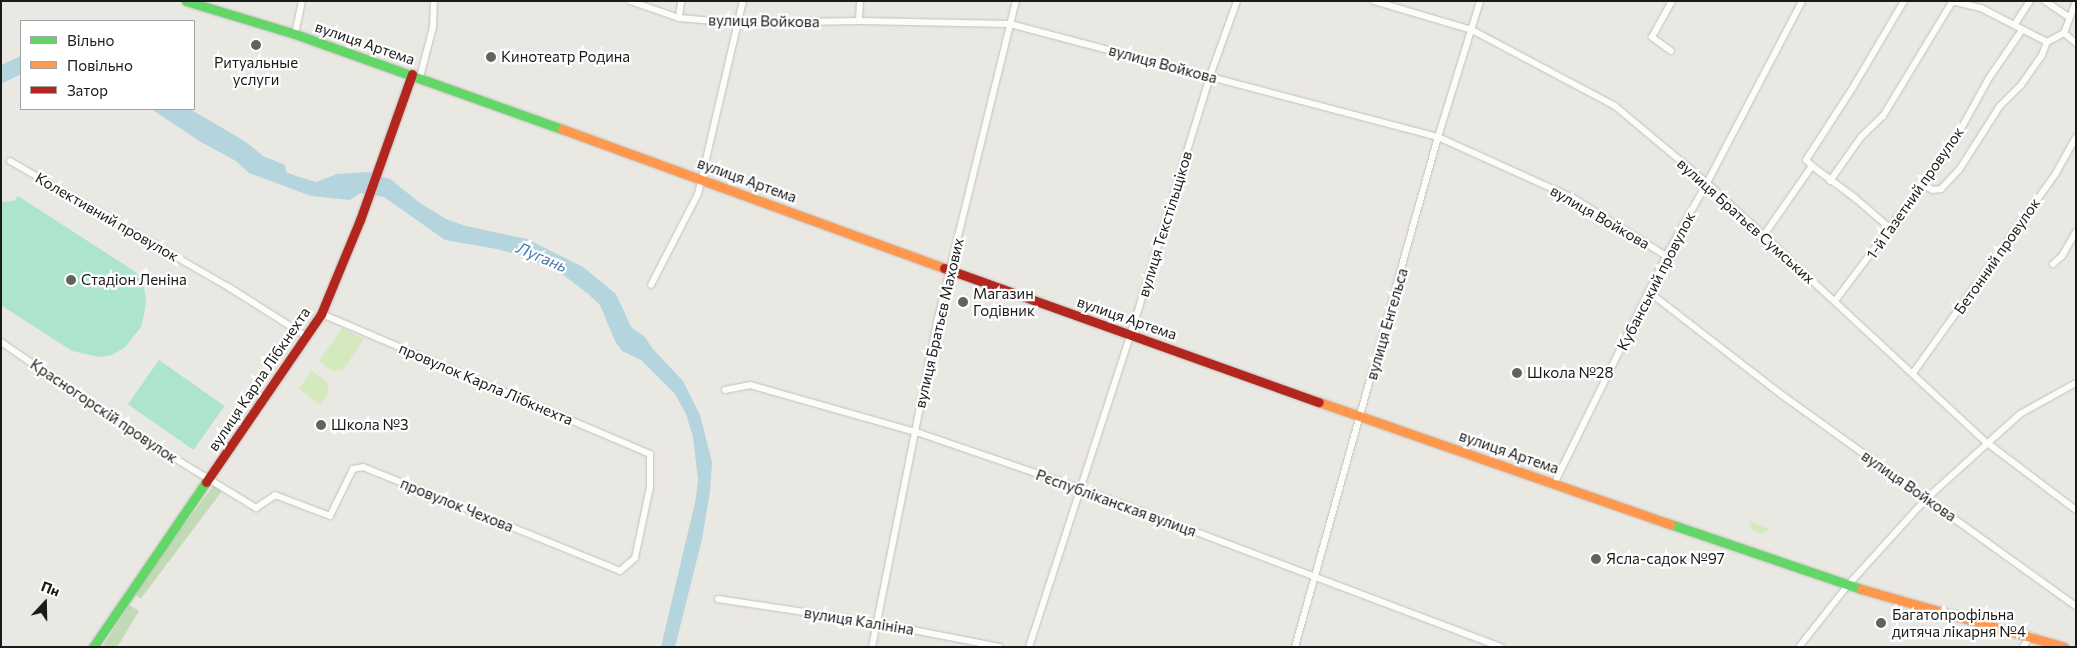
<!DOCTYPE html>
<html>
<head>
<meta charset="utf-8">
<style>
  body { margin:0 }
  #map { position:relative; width:2077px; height:648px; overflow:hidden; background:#eae8e2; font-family:Commissioner,sans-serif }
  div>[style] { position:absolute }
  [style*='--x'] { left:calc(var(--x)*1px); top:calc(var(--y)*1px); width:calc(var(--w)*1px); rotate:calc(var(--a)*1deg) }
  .grass>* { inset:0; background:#d5e9bf }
  .forest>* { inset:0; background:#c2dab6; transform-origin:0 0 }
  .pitch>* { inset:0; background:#ace4cd; transform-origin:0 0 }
  .water>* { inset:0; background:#b4d4de }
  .roads { filter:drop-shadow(0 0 1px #c2c1be) drop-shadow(0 0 1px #c2c1be) }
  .street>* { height:6px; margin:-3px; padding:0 3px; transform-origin:3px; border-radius:3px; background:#fcfcfb }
  .fast>* { height:9px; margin:-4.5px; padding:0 4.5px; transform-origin:4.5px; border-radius:4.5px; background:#63d668 }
  .slow>* { height:9px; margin:-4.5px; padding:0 4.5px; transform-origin:4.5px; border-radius:4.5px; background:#ff974d }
  .jam>* { height:9px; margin:-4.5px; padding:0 4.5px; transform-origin:4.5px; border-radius:4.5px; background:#b3261e }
  .dots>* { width:14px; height:14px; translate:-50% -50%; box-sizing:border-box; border:2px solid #fff; border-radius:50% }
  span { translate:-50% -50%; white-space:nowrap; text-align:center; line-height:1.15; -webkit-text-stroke:4.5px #fff; paint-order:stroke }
  .street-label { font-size:15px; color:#1a1a1a }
  .poi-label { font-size:15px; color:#1a1a1a }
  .left { translate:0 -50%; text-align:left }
  .water-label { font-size:16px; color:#4575ac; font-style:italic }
  .frame { position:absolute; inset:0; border:2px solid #1a1a1a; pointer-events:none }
  .legend { position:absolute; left:20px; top:20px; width:175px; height:90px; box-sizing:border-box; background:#fff; border:1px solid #a3a3a3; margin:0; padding:6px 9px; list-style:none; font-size:15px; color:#1a1a1a }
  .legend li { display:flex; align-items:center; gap:10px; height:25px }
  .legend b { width:25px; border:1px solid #a3a3a3 }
  .north { position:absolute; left:20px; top:578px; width:50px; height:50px; -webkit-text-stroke:4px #fff; paint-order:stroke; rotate:21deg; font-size:14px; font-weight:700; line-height:20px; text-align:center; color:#1a1a1a }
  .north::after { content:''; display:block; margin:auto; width:18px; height:22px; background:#1a1a1a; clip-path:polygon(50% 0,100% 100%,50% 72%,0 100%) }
</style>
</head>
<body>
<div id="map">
  <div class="grass">
    <i style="clip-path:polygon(342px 328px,364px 339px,343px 370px,332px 371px,319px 361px)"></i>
    <i style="clip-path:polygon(311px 370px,327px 382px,329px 392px,320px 405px,299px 389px)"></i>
    <i style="clip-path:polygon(1750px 521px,1770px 529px,1764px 533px,1755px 532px,1750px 527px)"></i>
  </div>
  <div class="forest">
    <i style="left:214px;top:485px;width:10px;height:135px;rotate:37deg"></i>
    <i style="clip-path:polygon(129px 605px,139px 611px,117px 647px,102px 647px)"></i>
  </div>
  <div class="pitch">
    <i style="clip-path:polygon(18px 196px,137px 273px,144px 287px,146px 300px,144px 315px,141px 327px,124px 348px,112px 355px,99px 357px,72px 351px,1px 305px,1px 202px,14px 201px)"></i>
    <i style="left:159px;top:360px;width:80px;height:54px;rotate:35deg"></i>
  </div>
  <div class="water">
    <i style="clip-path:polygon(21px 56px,21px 74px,1px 84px,1px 65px)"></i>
    <i style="clip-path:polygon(151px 109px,190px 109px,246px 142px,263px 156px,285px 165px,286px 172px,296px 176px,316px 182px,337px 174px,368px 172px,390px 179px,420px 203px,446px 219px,466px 226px,527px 239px,583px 267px,616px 294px,631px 327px,645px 337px,652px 348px,683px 381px,700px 415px,712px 462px,710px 492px,702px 539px,675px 647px,661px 647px,696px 498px,698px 479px,693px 437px,686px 414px,675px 394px,641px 360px,622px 351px,615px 341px,600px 305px,587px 293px,558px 271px,519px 255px,497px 249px,445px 240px,384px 197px,361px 193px,350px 200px,311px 196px,249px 173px,236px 161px,201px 142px)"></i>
  </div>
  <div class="roads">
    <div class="street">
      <i style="--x:630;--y:1;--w:52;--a:19.1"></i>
      <i style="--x:679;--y:18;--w:59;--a:4.8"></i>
      <i style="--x:738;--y:23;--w:121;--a:-0.9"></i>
      <i style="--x:859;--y:21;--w:151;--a:1.1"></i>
      <i style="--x:1010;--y:24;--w:443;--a:14.8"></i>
      <i style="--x:1438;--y:137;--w:148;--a:24.3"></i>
      <i style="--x:1573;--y:198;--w:110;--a:31.9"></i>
      <i style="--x:1374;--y:1;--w:102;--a:16.5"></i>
      <i style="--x:1472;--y:30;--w:162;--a:28"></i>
      <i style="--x:1615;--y:106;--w:120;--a:39.9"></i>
      <i style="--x:1707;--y:183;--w:381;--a:42.9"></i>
      <i style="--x:1986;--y:442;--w:113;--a:37.1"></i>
      <i style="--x:1951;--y:1;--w:31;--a:13"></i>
      <i style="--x:1981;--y:8;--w:74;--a:27.3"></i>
      <i style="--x:2047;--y:42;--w:19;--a:-28"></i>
      <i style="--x:2064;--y:33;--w:16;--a:40"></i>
      <i style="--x:2045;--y:1;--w:29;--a:34"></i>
      <i style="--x:679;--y:18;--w:17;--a:-83"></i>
      <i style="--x:859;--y:21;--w:20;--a:-87"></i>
      <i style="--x:2015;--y:24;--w:27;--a:-57"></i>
      <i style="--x:2064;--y:33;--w:33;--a:-69"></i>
      <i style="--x:295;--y:34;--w:34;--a:-78"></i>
      <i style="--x:1671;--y:51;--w:24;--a:-144"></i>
      <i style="--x:1652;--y:37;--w:41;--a:-60.9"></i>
      <i style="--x:420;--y:77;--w:52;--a:-75.4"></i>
      <i style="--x:433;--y:27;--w:26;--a:-88"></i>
      <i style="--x:10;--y:161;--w:254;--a:30"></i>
      <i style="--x:230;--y:288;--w:90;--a:32.3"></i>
      <i style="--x:1830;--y:181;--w:54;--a:-54.8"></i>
      <i style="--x:1861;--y:137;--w:30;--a:-44"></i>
      <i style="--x:1883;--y:116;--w:133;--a:-58.8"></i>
      <i style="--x:1923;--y:185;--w:11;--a:27"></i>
      <i style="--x:1933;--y:190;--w:8;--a:-7"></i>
      <i style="--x:1941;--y:189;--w:26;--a:-47"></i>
      <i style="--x:1959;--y:170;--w:76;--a:-57.4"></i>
      <i style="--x:2000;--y:106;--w:30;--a:-45"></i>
      <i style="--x:2021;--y:85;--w:37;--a:-55"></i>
      <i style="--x:2042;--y:55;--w:14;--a:-69"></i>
      <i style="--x:1891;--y:229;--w:48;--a:-139.3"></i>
      <i style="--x:1855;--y:198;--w:54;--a:-143.3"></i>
      <i style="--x:1812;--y:166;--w:8;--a:-135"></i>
      <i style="--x:1806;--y:160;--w:85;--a:-57.1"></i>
      <i style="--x:1852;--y:89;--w:102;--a:-59.4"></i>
      <i style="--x:1764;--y:235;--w:84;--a:-55.2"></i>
      <i style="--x:2053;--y:264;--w:12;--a:-42"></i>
      <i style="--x:2062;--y:256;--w:28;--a:-60"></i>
      <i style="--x:651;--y:285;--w:102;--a:-62.7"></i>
      <i style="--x:698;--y:194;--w:198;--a:-76.9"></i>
      <i style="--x:1649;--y:292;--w:168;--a:37.8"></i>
      <i style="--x:1782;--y:395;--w:362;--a:35.7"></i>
      <i style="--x:1835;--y:301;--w:195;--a:-53.1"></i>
      <i style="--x:1952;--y:145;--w:77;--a:-61.1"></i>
      <i style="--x:1989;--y:78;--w:58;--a:-55.5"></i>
      <i style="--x:1;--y:342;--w:157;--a:34.6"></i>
      <i style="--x:130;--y:431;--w:148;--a:31.4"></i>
      <i style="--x:256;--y:508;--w:23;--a:-34"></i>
      <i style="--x:275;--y:495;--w:59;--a:20.9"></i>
      <i style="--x:330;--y:516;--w:52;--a:-63.9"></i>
      <i style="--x:353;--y:469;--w:10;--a:-11"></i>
      <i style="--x:363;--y:467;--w:277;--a:22"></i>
      <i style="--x:620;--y:571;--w:20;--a:-41"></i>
      <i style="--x:635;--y:558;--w:73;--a:-78.1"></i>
      <i style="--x:650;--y:487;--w:33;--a:-90"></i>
      <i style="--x:650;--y:454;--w:358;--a:-156.9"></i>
      <i style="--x:1913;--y:373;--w:246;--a:-54.4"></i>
      <i style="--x:2056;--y:173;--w:41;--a:-60.9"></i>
      <i style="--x:725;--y:390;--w:25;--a:-11"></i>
      <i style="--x:750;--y:385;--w:176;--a:15.9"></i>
      <i style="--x:919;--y:433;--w:170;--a:18.9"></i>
      <i style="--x:1080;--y:488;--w:450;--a:20.7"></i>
      <i style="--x:1555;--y:482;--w:252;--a:-63.8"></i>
      <i style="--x:1666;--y:256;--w:84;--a:-60.7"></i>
      <i style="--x:1707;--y:183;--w:205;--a:-62.4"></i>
      <i style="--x:718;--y:599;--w:161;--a:8.6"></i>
      <i style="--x:877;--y:623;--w:125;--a:11"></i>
      <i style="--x:872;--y:647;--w:331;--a:-78.7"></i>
      <i style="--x:937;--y:322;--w:331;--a:-76.2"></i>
      <i style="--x:1029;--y:647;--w:333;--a:-72"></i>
      <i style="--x:1132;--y:330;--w:266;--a:-72.9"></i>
      <i style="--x:1210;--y:76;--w:80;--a:-70.2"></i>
      <i style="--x:1295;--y:647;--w:530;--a:-74.34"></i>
      <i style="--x:1438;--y:137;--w:142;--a:-72.8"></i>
      <i style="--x:1799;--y:647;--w:79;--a:-51.7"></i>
      <i style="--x:1848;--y:585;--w:118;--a:-47.8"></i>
      <i style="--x:1927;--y:498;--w:125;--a:-42.1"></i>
      <i style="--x:2020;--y:414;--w:64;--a:-29"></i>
      <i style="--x:2023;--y:647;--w:14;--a:-54"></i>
    </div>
    <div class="fast">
      <i style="--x:186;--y:1;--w:114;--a:16.8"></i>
      <i style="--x:295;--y:34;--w:283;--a:19.6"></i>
      <i style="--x:1670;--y:524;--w:202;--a:18.8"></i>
      <i style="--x:93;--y:647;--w:200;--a:-55.6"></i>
    </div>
    <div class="slow">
      <i style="--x:562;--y:129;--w:407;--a:20"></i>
      <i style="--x:1319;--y:402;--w:372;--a:19.2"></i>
      <i style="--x:1861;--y:589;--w:211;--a:15.9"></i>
    </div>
    <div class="jam">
      <i style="--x:944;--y:268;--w:398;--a:19.7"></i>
      <i style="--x:206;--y:482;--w:204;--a:-55.6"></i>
      <i style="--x:321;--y:314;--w:102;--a:-67.5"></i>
      <i style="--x:360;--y:220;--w:155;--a:-70.4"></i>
    </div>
  </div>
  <div class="dots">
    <i style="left:256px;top:45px;background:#636260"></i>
    <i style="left:491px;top:57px;background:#636260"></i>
    <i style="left:71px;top:280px;background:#636260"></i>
    <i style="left:963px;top:302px;background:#636260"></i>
    <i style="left:1517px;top:373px;background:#636260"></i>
    <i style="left:321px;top:425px;background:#636260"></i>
    <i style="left:1596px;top:559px;background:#636260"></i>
    <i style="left:1881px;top:623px;background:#636260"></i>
  </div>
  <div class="street-label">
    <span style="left:764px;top:21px;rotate:1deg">вулиця Войкова</span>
    <span style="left:365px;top:43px;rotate:19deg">вулиця Артема</span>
    <span style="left:1163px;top:64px;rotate:15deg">вулиця Войкова</span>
    <span style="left:747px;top:180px;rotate:20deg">вулиця Артема</span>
    <span style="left:1915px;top:193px;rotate:-55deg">1-й Газетний провулок</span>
    <span style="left:107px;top:217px;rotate:30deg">Колективний провулок</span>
    <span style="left:1600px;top:217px;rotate:30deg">вулиця Войкова</span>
    <span style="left:1746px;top:221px;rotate:42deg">вулиця Братьєв Сумських</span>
    <span style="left:1165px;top:224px;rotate:-73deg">вулиця Тєкстільщіков</span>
    <span style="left:1997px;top:256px;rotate:-55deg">Бетонний провулок</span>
    <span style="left:1656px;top:281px;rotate:-63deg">Кубанський провулок</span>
    <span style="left:1127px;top:318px;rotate:19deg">вулиця Артема</span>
    <span style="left:939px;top:323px;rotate:-77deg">вулиця Братьєв Махових</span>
    <span style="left:1387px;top:324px;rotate:-74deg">вулиця Енгельса</span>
    <span style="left:259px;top:379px;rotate:-56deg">вулиця Карла Лібкнехта</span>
    <span style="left:486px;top:384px;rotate:23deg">провулок Карла Лібкнехта</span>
    <span style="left:104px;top:411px;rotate:34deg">Красногорскій провулок</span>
    <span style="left:1509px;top:452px;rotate:19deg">вулиця Артема</span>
    <span style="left:1909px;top:486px;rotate:35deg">вулиця Войкова</span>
    <span style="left:1116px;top:503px;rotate:20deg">Рєспубліканская вулиця</span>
    <span style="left:457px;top:505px;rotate:22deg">провулок Чехова</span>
    <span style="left:859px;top:621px;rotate:9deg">вулиця Калініна</span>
  </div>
  <div class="poi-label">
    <span class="left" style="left:501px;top:57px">Кинотеатр Родина</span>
    <span style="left:256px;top:71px">Ритуальные<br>услуги</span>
    <span class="left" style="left:81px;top:280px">Стадіон Леніна</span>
    <span class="left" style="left:973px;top:302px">Магазин<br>Годівник</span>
    <span class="left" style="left:1527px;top:373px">Школа №28</span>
    <span class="left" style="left:331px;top:425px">Школа №3</span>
    <span class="left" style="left:1606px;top:559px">Ясла-садок №97</span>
    <span class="left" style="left:1892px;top:623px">Багатопрофільна<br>дитяча лікарня №4</span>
  </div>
  <div class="water-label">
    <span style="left:542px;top:257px;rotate:23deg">Лугань</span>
  </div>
  <div class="frame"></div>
  <ul class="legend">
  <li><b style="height:6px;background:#63d668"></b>Вільно</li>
  <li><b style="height:6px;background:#ff974d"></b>Повільно</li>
  <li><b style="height:6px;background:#b3261e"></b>Затор</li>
  </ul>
  <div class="north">Пн</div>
</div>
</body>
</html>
